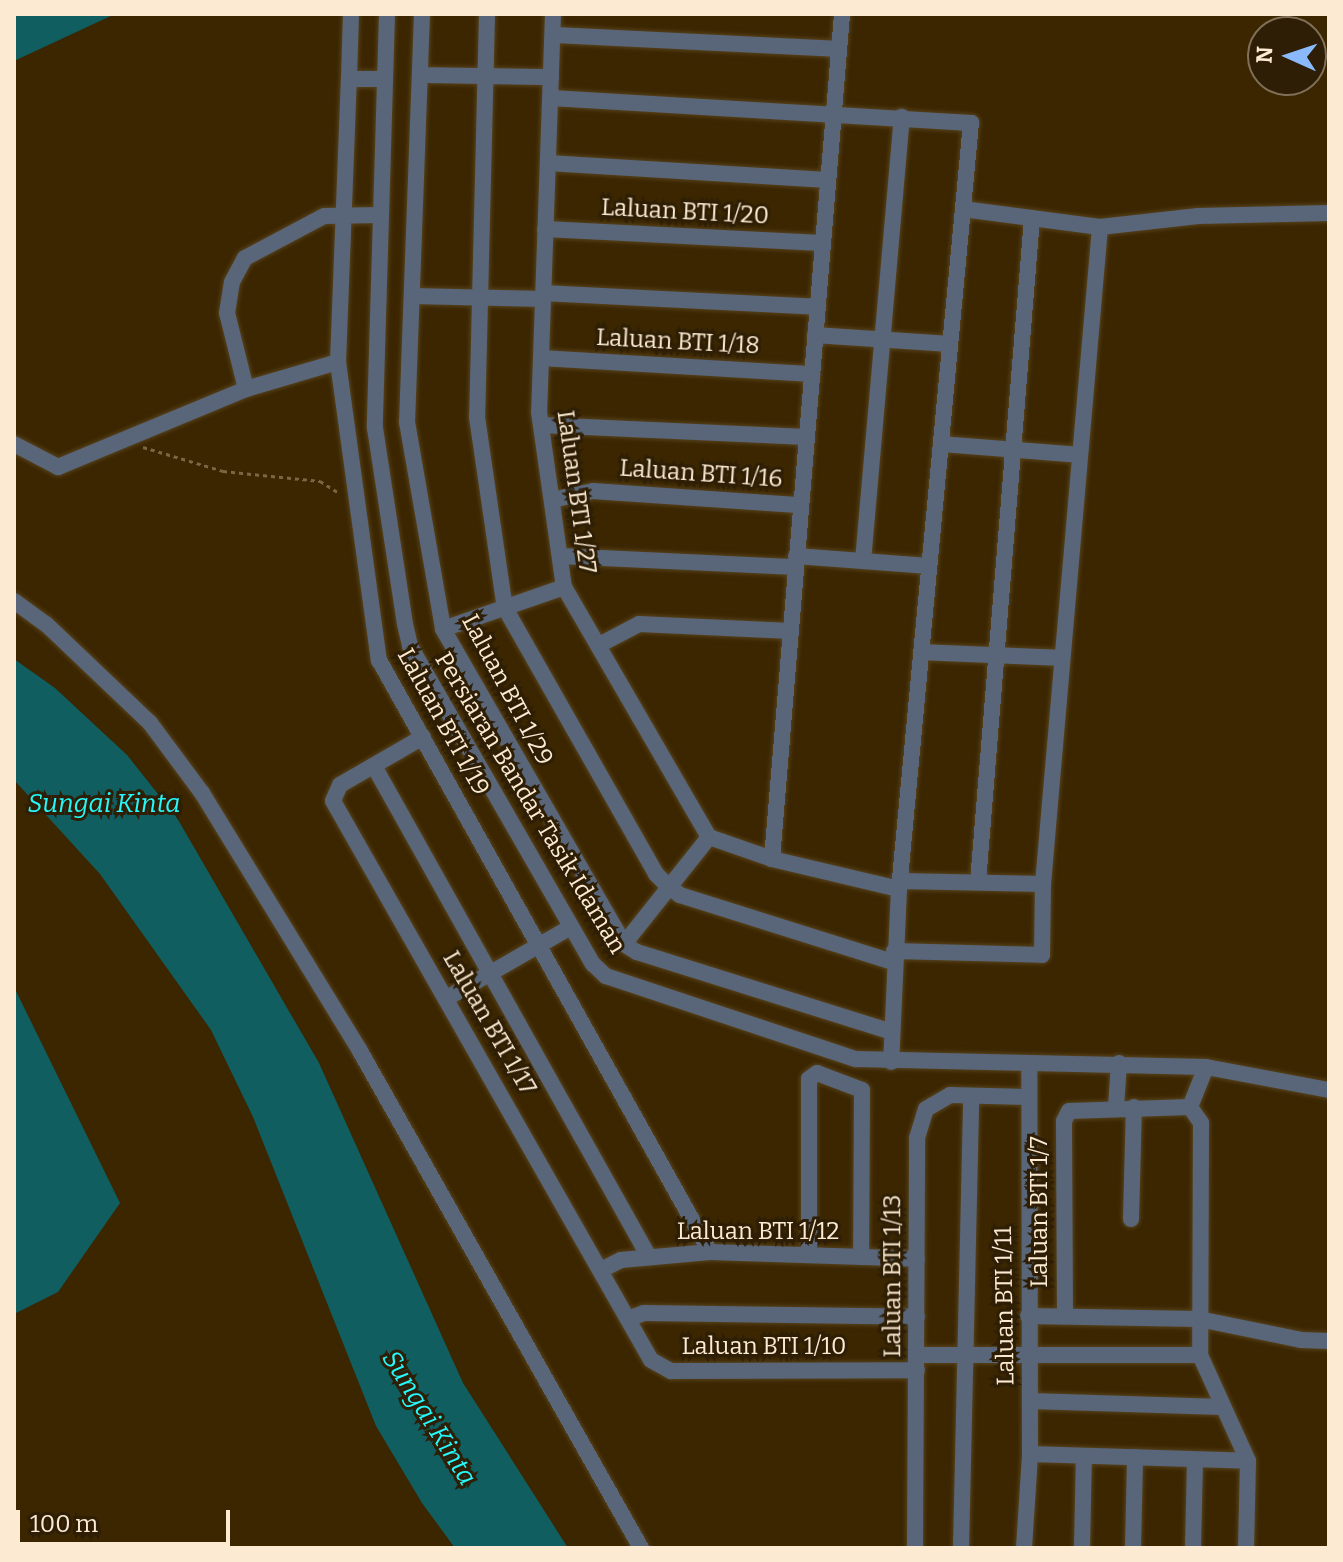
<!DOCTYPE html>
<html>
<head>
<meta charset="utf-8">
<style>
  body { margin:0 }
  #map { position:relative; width:1343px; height:1562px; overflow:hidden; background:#3b2600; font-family:Bitter,serif }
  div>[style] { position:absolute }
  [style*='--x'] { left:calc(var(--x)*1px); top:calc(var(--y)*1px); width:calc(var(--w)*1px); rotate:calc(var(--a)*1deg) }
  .water>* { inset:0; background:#105e60 }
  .path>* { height:3px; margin-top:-1.5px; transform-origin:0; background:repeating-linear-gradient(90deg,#7a6644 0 4px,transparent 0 8px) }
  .roads { filter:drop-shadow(0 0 2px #56421d) drop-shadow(0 0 2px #56421d) }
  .minor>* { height:16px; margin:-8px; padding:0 8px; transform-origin:8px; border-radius:8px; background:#596679 }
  span { translate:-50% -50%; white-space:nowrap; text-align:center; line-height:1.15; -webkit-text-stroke:6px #2d1e05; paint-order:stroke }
  .street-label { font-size:24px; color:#fcebd2 }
  .water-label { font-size:26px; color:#26f7fb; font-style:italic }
  .frame { position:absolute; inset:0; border:16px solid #fcebd2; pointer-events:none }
  .north { position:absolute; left:1247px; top:16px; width:80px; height:80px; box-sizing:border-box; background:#2d1e05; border:2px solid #807057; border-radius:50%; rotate:273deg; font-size:22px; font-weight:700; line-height:32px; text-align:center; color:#fcebd2 }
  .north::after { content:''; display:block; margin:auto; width:28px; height:36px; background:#8abafc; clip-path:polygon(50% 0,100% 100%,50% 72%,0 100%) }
  .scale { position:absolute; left:16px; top:1510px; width:214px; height:36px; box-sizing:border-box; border:4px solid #fcebd2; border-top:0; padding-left:10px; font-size:24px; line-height:28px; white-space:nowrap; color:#fcebd2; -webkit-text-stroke:6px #2d1e05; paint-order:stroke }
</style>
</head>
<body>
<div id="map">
  <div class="water">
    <i style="clip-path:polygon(14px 14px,115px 14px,14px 61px)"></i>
    <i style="clip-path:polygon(14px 659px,55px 688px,127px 755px,177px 818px,319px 1063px,463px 1383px,568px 1548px,455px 1548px,422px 1503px,376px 1426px,253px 1117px,211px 1030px,100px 874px,14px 780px)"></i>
    <i style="clip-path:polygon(14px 987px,120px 1203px,58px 1292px,14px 1314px)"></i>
  </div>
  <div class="path">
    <i style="--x:143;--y:447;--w:84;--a:16.7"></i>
    <i style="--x:223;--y:471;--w:98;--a:5.9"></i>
    <i style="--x:320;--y:481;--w:22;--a:32"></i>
  </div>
  <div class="roads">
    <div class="minor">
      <i style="--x:351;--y:14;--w:65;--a:91.8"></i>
      <i style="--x:349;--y:79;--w:36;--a:0"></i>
      <i style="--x:387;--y:14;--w:414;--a:91.7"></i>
      <i style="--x:375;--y:428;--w:198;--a:81.3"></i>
      <i style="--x:405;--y:624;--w:23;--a:77"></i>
      <i style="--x:410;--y:646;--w:367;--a:60.1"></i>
      <i style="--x:593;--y:964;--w:18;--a:43"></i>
      <i style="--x:606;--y:976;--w:263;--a:18.4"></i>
      <i style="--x:856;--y:1059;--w:350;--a:1.3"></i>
      <i style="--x:1206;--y:1067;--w:125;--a:10.6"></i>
      <i style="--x:422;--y:14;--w:408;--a:92.1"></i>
      <i style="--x:407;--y:422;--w:210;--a:80.1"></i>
      <i style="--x:443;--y:629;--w:363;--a:60.1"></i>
      <i style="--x:624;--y:944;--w:15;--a:32"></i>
      <i style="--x:637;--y:952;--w:264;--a:17.4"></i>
      <i style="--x:487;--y:14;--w:403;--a:91.4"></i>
      <i style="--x:477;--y:417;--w:193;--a:81.7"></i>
      <i style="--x:505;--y:608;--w:306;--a:60.4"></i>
      <i style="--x:656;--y:874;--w:18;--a:45"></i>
      <i style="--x:669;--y:887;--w:14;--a:36"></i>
      <i style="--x:680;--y:895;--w:223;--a:17.5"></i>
      <i style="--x:553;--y:14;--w:398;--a:92"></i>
      <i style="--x:539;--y:412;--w:177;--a:81.9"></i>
      <i style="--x:564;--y:587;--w:289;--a:59.9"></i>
      <i style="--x:709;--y:837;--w:67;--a:19.2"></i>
      <i style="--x:772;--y:859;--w:130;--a:13.3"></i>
      <i style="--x:553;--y:35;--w:285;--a:2.8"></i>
      <i style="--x:420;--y:75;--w:131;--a:0.9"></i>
      <i style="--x:551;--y:98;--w:421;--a:3.4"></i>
      <i style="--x:971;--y:123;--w:769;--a:95.37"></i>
      <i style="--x:899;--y:889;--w:173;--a:92.6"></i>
      <i style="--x:548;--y:163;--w:280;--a:3.5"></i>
      <i style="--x:963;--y:209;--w:138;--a:7.5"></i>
      <i style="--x:1100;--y:227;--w:99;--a:-6.4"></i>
      <i style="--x:1198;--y:216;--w:131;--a:-1.3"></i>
      <i style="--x:545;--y:229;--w:277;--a:2.9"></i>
      <i style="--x:543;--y:293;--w:274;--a:2.9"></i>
      <i style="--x:412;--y:296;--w:131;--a:1.3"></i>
      <i style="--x:815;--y:335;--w:135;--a:3.8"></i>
      <i style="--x:541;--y:358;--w:272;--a:3.4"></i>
      <i style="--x:338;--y:362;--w:283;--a:-87.8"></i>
      <i style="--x:246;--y:389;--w:78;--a:-104"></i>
      <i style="--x:227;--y:313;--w:31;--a:-81"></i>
      <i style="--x:232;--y:282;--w:27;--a:-62"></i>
      <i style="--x:245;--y:258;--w:89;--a:-28"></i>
      <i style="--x:324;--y:216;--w:56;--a:-1"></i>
      <i style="--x:541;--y:425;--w:266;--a:2.6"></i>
      <i style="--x:14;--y:444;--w:50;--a:27.6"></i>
      <i style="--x:58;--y:467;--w:204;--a:-22.5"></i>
      <i style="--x:246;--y:389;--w:96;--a:-16.4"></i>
      <i style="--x:338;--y:362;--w:301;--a:82.2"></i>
      <i style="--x:379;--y:660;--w:678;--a:60.79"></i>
      <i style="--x:941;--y:444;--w:139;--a:4.5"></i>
      <i style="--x:552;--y:500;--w:42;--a:-12.4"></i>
      <i style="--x:593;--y:491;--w:208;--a:3.9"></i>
      <i style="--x:560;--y:556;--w:236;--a:2.7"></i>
      <i style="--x:796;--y:556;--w:133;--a:4.3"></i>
      <i style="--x:863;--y:561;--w:446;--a:-85"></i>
      <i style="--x:14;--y:601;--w:39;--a:36"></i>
      <i style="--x:46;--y:624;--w:144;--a:43.6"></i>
      <i style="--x:150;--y:723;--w:87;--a:53.4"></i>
      <i style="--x:202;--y:793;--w:303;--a:58.5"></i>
      <i style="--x:360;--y:1051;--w:571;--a:60.52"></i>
      <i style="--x:443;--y:629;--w:128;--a:-19.1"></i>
      <i style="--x:599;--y:645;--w:45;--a:-27.7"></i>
      <i style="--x:639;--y:624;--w:152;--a:2.6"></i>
      <i style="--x:921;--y:652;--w:141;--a:2.4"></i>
      <i style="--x:423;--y:737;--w:96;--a:150"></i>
      <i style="--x:340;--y:785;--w:17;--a:114"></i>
      <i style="--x:333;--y:801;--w:643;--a:60.37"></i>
      <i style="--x:651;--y:1360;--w:23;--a:29"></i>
      <i style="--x:671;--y:1371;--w:246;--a:-0.2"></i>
      <i style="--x:374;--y:766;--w:563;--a:60.75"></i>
      <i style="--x:772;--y:859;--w:848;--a:-85.26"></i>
      <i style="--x:900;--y:881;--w:143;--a:1.2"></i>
      <i style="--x:978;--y:882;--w:666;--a:-85.35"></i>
      <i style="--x:624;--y:944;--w:137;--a:-51.5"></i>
      <i style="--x:894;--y:951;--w:148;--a:1.5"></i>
      <i style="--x:1042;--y:955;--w:71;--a:-89.2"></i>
      <i style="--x:1043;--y:884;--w:659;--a:-85.04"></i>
      <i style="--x:447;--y:998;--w:143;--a:-29.8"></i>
      <i style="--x:1116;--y:1107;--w:44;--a:-86.1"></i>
      <i style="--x:1190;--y:1107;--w:43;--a:-68.2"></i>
      <i style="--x:1131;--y:1219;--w:112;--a:-88.5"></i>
      <i style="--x:809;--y:1255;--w:176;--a:-90"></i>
      <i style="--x:809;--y:1079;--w:10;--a:-37"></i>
      <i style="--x:817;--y:1073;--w:48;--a:20.7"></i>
      <i style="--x:862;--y:1090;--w:167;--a:90.3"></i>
      <i style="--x:601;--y:1270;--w:22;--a:-27"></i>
      <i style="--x:621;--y:1260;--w:89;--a:-5.1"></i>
      <i style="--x:710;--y:1252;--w:207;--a:1.9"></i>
      <i style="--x:1028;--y:1316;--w:171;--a:1"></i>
      <i style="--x:1199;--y:1319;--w:104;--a:11.6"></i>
      <i style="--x:1301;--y:1340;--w:28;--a:2"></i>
      <i style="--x:1065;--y:1316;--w:195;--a:-90.3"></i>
      <i style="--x:1064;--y:1121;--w:11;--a:-63"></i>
      <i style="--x:1069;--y:1111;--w:121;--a:-1.9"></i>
      <i style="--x:1190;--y:1107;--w:19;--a:55"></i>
      <i style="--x:1201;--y:1123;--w:232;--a:90.2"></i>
      <i style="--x:1200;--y:1355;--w:116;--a:65.6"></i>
      <i style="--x:1248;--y:1461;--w:87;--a:91.3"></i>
      <i style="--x:628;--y:1319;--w:17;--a:-21"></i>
      <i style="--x:644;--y:1313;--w:273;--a:0.8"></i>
      <i style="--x:917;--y:1355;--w:283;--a:0"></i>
      <i style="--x:1030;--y:1401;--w:193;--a:1.8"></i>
      <i style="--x:1030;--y:1454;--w:218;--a:1.8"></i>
      <i style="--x:915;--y:1548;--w:410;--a:-89.7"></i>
      <i style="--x:917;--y:1138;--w:30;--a:-73"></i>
      <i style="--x:926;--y:1109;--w:28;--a:-30"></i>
      <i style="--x:950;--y:1095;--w:77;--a:1.5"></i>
      <i style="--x:961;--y:1548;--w:452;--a:-88.7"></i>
      <i style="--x:1024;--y:1548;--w:94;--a:-86.3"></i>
      <i style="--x:1030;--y:1454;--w:390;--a:-90.1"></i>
      <i style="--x:1082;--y:1548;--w:92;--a:-88.8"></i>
      <i style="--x:1133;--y:1548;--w:91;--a:-88.7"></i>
      <i style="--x:1193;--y:1548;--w:88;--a:-88.7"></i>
    </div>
  </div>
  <div class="street-label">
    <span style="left:685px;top:212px;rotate:3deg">Laluan BTI 1/20</span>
    <span style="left:678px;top:342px;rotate:3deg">Laluan BTI 1/18</span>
    <span style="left:701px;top:474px;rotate:4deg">Laluan BTI 1/16</span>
    <span style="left:576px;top:492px;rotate:82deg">Laluan BTI 1/27</span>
    <span style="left:507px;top:690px;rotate:62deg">Laluan BTI 1/29</span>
    <span style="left:443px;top:722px;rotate:61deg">Laluan BTI 1/19</span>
    <span style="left:530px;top:803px;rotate:59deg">Persiaran Bandar Tasik Idaman</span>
    <span style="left:489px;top:1023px;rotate:60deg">Laluan BTI 1/17</span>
    <span style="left:1040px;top:1212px;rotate:-90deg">Laluan BTI 1/7</span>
    <span style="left:758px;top:1232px">Laluan BTI 1/12</span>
    <span style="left:893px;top:1276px;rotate:-90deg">Laluan BTI 1/13</span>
    <span style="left:1005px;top:1306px;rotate:-91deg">Laluan BTI 1/11</span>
    <span style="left:764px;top:1347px">Laluan BTI 1/10</span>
  </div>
  <div class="water-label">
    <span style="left:104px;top:804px">Sungai Kinta</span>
    <span style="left:429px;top:1418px;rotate:58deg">Sungai Kinta</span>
  </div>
  <div class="frame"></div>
  <div class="north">N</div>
  <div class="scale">100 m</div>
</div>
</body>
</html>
